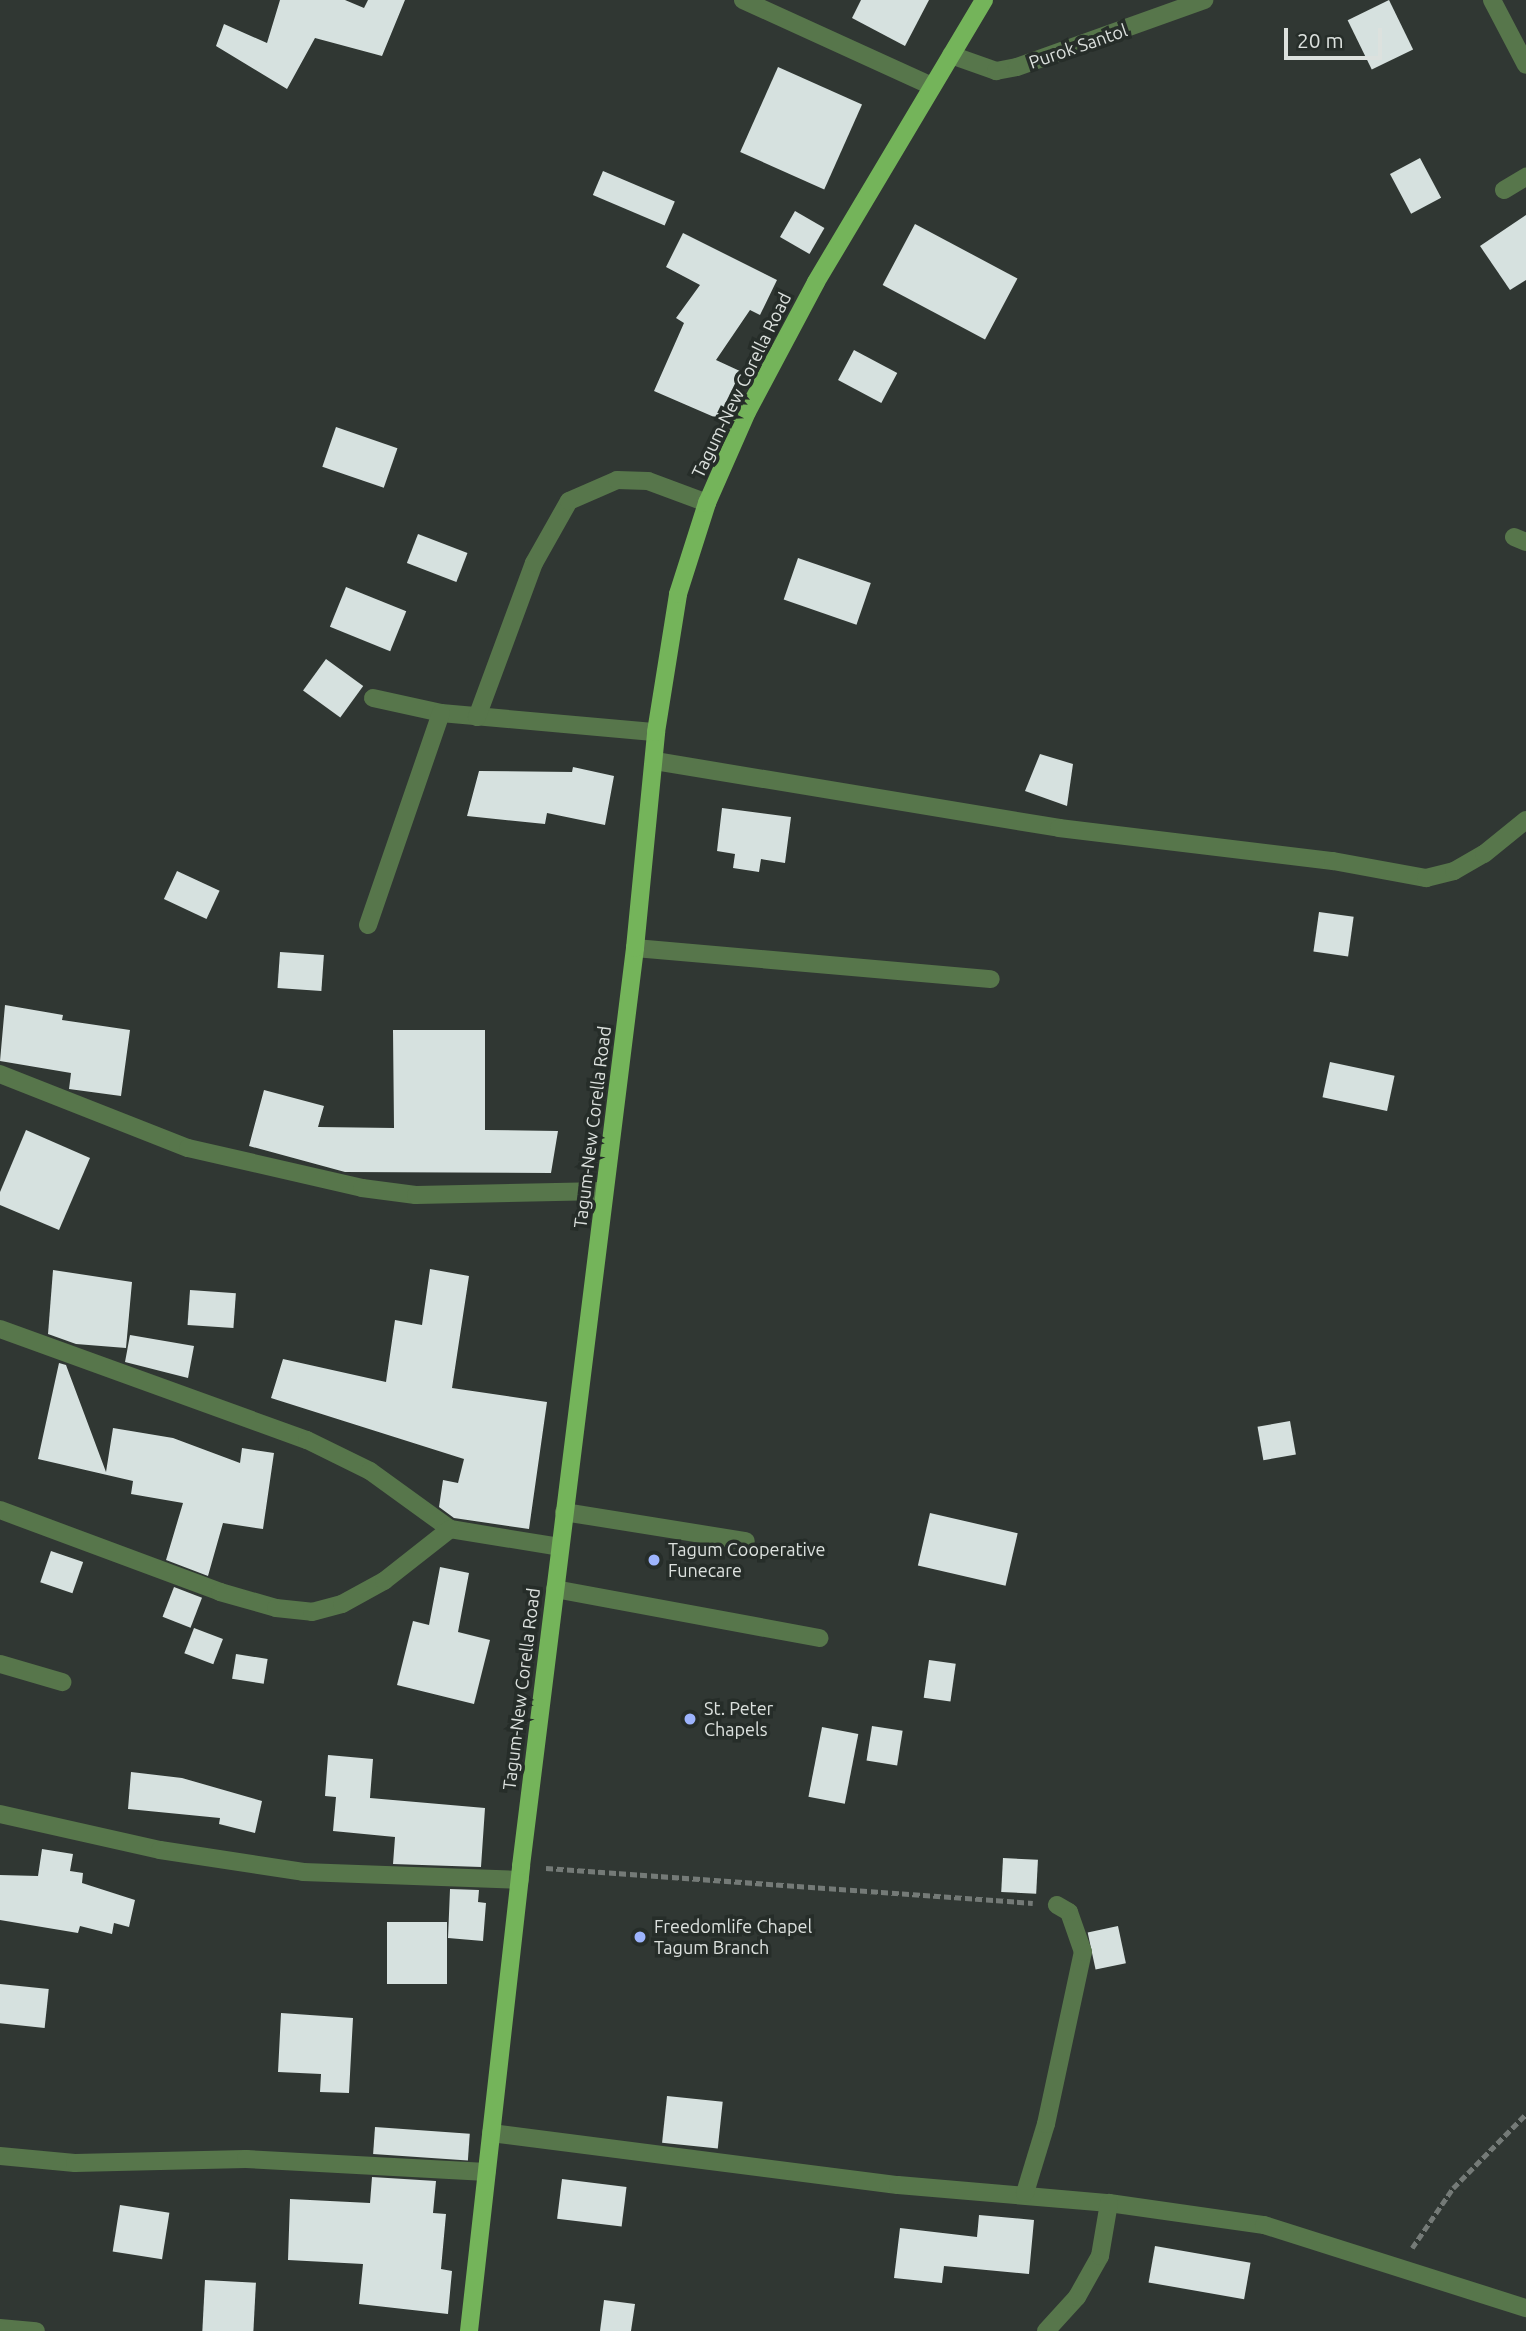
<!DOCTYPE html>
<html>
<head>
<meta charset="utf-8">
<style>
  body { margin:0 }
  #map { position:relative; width:1526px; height:2331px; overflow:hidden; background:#303733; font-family:Ubuntu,sans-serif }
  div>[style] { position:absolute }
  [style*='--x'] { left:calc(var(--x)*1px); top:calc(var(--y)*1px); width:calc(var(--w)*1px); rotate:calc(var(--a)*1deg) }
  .building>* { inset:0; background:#d6e1df; transform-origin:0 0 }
  .path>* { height:4.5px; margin-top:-2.25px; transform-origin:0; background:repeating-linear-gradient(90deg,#747a77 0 7px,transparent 0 10.5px) }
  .minor>* { height:18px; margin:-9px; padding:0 9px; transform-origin:9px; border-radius:9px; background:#57764b }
  .major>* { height:18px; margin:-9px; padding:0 9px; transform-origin:9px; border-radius:9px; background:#74b45a }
  .dots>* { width:19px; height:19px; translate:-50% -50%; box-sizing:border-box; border:4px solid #262d29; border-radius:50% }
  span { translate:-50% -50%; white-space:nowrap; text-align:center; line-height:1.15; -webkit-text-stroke:7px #262d29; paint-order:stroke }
  .street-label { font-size:18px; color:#dce1de }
  .poi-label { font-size:18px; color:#dce1de }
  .left { translate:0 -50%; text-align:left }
  .scale { position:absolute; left:1284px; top:28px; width:98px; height:32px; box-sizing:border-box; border:4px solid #dce1de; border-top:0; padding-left:9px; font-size:21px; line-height:24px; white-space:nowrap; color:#dce1de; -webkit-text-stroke:5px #262d29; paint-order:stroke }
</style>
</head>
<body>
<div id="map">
  <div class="building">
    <i style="clip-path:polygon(280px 0,345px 0,364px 8px,368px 0,405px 0,382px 56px,315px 38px,287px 89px,216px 46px,224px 24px,267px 43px)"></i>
    <i style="clip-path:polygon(861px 0,929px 0,905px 46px,852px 18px)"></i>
    <i style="left:1389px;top:0;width:55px;height:46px;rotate:64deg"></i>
    <i style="left:778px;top:67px;width:92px;height:93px;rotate:24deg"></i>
    <i style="left:1420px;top:158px;width:45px;height:34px;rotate:62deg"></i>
    <i style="left:603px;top:171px;width:78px;height:26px;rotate:23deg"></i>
    <i style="left:795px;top:211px;width:34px;height:30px;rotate:30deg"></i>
    <i style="clip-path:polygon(1526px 215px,1526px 280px,1510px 290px,1480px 246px)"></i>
    <i style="left:915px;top:224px;width:116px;height:69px;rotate:28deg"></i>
    <i style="clip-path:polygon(683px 233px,777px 280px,760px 315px,750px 310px,716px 360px,742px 372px,721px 420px,654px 391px,684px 323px,676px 318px,700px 285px,666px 267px)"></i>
    <i style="left:854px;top:350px;width:49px;height:34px;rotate:28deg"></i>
    <i style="left:336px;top:427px;width:65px;height:42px;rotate:19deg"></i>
    <i style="left:418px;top:534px;width:53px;height:31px;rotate:21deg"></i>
    <i style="left:798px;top:558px;width:77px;height:44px;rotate:19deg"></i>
    <i style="left:346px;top:587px;width:65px;height:43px;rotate:22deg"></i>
    <i style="left:326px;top:659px;width:46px;height:39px;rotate:36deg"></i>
    <i style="clip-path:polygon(1040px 754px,1073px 764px,1067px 806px,1025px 791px)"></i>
    <i style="clip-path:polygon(573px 767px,614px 776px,605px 825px,547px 813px,545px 824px,467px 816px,479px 771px,572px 772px)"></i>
    <i style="clip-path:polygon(722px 808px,791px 817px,785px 863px,761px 859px,759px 872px,733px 868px,735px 854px,717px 851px)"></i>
    <i style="left:177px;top:871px;width:47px;height:31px;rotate:25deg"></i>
    <i style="left:1319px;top:912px;width:35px;height:40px;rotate:8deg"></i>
    <i style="left:280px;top:952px;width:44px;height:36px;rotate:4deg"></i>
    <i style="clip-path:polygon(5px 1005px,63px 1015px,62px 1020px,130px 1030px,121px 1096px,69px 1089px,71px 1073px,0 1061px)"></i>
    <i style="clip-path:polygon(393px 1030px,485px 1030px,485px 1130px,558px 1131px,551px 1173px,345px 1172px,249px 1146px,264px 1090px,324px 1106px,318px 1127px,394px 1128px)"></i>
    <i style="left:1330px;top:1062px;width:66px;height:36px;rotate:12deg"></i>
    <i style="clip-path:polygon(26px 1130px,90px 1158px,59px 1230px,0 1205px,0 1192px)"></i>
    <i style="clip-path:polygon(430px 1269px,469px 1276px,452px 1388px,547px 1402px,529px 1529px,454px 1518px,439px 1507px,443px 1480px,458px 1483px,464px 1459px,271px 1398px,283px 1359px,386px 1382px,395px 1320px,422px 1325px)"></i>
    <i style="clip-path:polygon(53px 1270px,132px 1282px,126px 1348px,76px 1344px,48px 1334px)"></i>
    <i style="left:190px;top:1290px;width:46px;height:35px;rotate:4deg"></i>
    <i style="clip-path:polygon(130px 1335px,194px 1346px,188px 1378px,125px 1362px)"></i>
    <i style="clip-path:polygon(59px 1363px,66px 1365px,106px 1472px,113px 1428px,173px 1438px,240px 1463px,242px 1448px,274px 1453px,263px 1529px,223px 1523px,208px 1576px,166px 1560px,183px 1503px,131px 1494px,133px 1481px,38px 1459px)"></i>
    <i style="left:1290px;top:1421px;width:34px;height:33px;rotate:80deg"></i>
    <i style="left:930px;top:1513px;width:90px;height:54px;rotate:13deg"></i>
    <i style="left:51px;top:1551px;width:34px;height:33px;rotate:19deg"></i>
    <i style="clip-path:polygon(440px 1567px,469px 1573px,458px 1632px,490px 1640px,474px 1704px,397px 1685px,413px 1621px,429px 1625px)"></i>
    <i style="left:174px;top:1587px;width:30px;height:32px;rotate:21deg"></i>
    <i style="left:194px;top:1628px;width:31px;height:27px;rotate:21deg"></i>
    <i style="left:236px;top:1654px;width:32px;height:25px;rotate:9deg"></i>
    <i style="left:929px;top:1660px;width:27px;height:38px;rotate:8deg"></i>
    <i style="left:872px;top:1726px;width:31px;height:35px;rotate:9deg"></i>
    <i style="left:822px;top:1727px;width:37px;height:71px;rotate:11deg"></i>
    <i style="clip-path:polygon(328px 1755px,373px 1759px,370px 1798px,485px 1808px,481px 1867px,393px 1864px,395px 1837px,333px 1831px,336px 1797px,325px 1796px)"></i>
    <i style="clip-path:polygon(131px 1772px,182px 1778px,262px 1801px,255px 1833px,219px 1824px,220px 1818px,128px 1809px)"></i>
    <i style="clip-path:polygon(42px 1849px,73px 1854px,70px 1871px,83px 1873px,82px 1883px,135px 1900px,129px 1927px,114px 1923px,112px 1934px,80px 1926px,78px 1933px,0 1920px,0 1875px,38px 1876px)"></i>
    <i style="left:1003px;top:1858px;width:35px;height:34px;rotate:3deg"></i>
    <i style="clip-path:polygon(450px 1889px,479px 1890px,478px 1902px,486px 1903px,483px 1941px,448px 1938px)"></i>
    <i style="left:387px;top:1922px;width:60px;height:62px"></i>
    <i style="left:1118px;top:1926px;width:38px;height:31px;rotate:78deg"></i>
    <i style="left:0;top:1984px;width:49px;height:39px;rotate:6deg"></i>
    <i style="clip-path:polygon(281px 2013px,353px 2018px,349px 2093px,320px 2092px,321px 2074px,278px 2072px)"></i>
    <i style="left:667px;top:2096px;width:56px;height:47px;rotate:6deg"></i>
    <i style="left:375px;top:2127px;width:95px;height:27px;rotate:4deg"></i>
    <i style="clip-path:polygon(372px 2177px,436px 2181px,433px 2213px,446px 2214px,441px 2269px,452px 2271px,448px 2314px,359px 2304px,363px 2264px,288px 2260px,290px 2199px,370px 2203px)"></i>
    <i style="left:562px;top:2179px;width:65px;height:40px;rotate:7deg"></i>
    <i style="left:120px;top:2205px;width:50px;height:47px;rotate:9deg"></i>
    <i style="clip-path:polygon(979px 2215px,1034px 2220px,1029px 2274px,944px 2266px,942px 2283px,894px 2278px,900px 2228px,977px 2237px)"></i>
    <i style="left:1155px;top:2246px;width:97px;height:37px;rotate:10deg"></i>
    <i style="left:205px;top:2280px;width:51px;height:51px;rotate:3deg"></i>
    <i style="clip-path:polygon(604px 2300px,635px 2304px,631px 2331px,600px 2331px)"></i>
  </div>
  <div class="path">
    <i style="--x:546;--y:1868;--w:488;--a:4.1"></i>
    <i style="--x:1412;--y:2248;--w:73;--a:-55.7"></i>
    <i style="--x:1453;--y:2188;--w:104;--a:-45.4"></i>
  </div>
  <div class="minor">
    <i style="--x:743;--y:0;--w:208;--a:24.5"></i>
    <i style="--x:1492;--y:0;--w:73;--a:62.4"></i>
    <i style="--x:951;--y:55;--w:48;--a:19.6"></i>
    <i style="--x:996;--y:71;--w:21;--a:-11"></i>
    <i style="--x:1017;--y:67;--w:199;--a:-19.7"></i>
    <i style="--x:1504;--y:190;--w:26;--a:-31"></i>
    <i style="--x:1514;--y:537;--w:13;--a:23"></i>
    <i style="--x:373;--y:698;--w:70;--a:12.4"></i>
    <i style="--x:441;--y:713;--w:216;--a:5.1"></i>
    <i style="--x:477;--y:717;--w:164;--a:-69.7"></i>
    <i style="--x:534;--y:563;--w:71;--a:-60.6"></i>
    <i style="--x:569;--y:501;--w:52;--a:-23.6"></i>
    <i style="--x:617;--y:480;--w:31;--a:2"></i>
    <i style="--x:648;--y:481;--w:63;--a:20.4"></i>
    <i style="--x:655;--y:761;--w:410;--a:9.4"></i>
    <i style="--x:1059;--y:828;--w:276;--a:6.9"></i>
    <i style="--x:1333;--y:861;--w:95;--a:10.4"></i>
    <i style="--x:1426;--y:878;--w:29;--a:-14"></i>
    <i style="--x:1454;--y:871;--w:34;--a:-30"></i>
    <i style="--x:1484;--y:854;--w:54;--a:-39"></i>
    <i style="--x:368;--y:925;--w:224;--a:-71"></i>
    <i style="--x:635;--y:948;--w:357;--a:5"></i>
    <i style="--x:0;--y:1074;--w:202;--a:21.5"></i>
    <i style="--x:188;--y:1148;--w:179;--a:12.9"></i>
    <i style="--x:362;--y:1188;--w:54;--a:7.4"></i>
    <i style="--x:416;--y:1195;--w:188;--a:-1.2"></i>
    <i style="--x:0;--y:1329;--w:326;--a:19.9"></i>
    <i style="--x:307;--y:1440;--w:70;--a:26.2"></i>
    <i style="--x:370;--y:1471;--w:99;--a:35.9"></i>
    <i style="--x:450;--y:1529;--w:111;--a:9.3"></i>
    <i style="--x:0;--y:1510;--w:235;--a:20.4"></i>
    <i style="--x:220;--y:1592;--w:58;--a:15.9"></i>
    <i style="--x:276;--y:1608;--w:36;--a:6"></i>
    <i style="--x:312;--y:1612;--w:31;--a:-15"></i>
    <i style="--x:342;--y:1604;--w:48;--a:-28.7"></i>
    <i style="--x:384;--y:1581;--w:84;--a:-38.2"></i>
    <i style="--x:564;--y:1512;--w:184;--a:9.1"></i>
    <i style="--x:555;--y:1589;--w:269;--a:10.5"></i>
    <i style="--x:0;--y:1664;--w:65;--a:16.2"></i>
    <i style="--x:0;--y:1814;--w:164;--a:12.7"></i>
    <i style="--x:160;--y:1850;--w:145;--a:8.7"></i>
    <i style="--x:303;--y:1872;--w:217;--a:2.1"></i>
    <i style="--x:491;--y:2133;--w:410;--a:7.3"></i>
    <i style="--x:898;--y:2185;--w:212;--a:4.9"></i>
    <i style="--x:1109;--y:2203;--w:157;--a:8.1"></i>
    <i style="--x:1264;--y:2225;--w:275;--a:17.6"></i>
    <i style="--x:0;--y:2156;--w:75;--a:5.3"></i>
    <i style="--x:75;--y:2163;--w:171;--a:-1.3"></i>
    <i style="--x:246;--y:2159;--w:241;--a:3.1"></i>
    <i style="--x:1025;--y:2193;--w:72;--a:-73.1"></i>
    <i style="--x:1046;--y:2124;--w:176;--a:-77.9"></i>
    <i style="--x:1083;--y:1952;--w:42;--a:-109.3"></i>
    <i style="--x:1069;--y:1912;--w:14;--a:-150"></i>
    <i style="--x:0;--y:2328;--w:36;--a:5"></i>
    <i style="--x:1046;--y:2331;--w:46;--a:-47.6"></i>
    <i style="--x:1077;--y:2297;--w:47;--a:-60.7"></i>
    <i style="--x:1100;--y:2256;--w:54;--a:-80.4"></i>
  </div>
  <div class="major">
    <i style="--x:469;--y:2331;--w:468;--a:-83.6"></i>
    <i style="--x:521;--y:1866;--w:925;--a:-82.92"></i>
    <i style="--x:635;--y:948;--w:217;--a:-84.4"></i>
    <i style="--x:656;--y:732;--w:140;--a:-80.9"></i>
    <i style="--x:678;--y:594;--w:96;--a:-72.3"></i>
    <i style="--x:707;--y:503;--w:99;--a:-66.3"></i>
    <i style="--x:747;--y:412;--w:147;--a:-62"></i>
    <i style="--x:816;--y:282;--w:328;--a:-59.2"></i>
  </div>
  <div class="dots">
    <i style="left:654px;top:1560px;background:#9db4fd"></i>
    <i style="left:690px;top:1719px;background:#9db4fd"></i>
    <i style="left:640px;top:1937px;background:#9db4fd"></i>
  </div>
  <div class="street-label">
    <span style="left:1078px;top:46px;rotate:-19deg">Purok Santol</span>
    <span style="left:741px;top:385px;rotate:-64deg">Tagum-New Corella Road</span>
    <span style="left:592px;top:1127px;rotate:-83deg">Tagum-New Corella Road</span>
    <span style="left:521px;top:1689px;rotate:-83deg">Tagum-New Corella Road</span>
  </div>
  <div class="poi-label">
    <span class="left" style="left:668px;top:1560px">Tagum Cooperative<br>Funecare</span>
    <span class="left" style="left:704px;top:1719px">St. Peter<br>Chapels</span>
    <span class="left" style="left:654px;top:1937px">Freedomlife Chapel<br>Tagum Branch</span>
  </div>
  <div class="scale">20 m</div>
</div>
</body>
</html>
